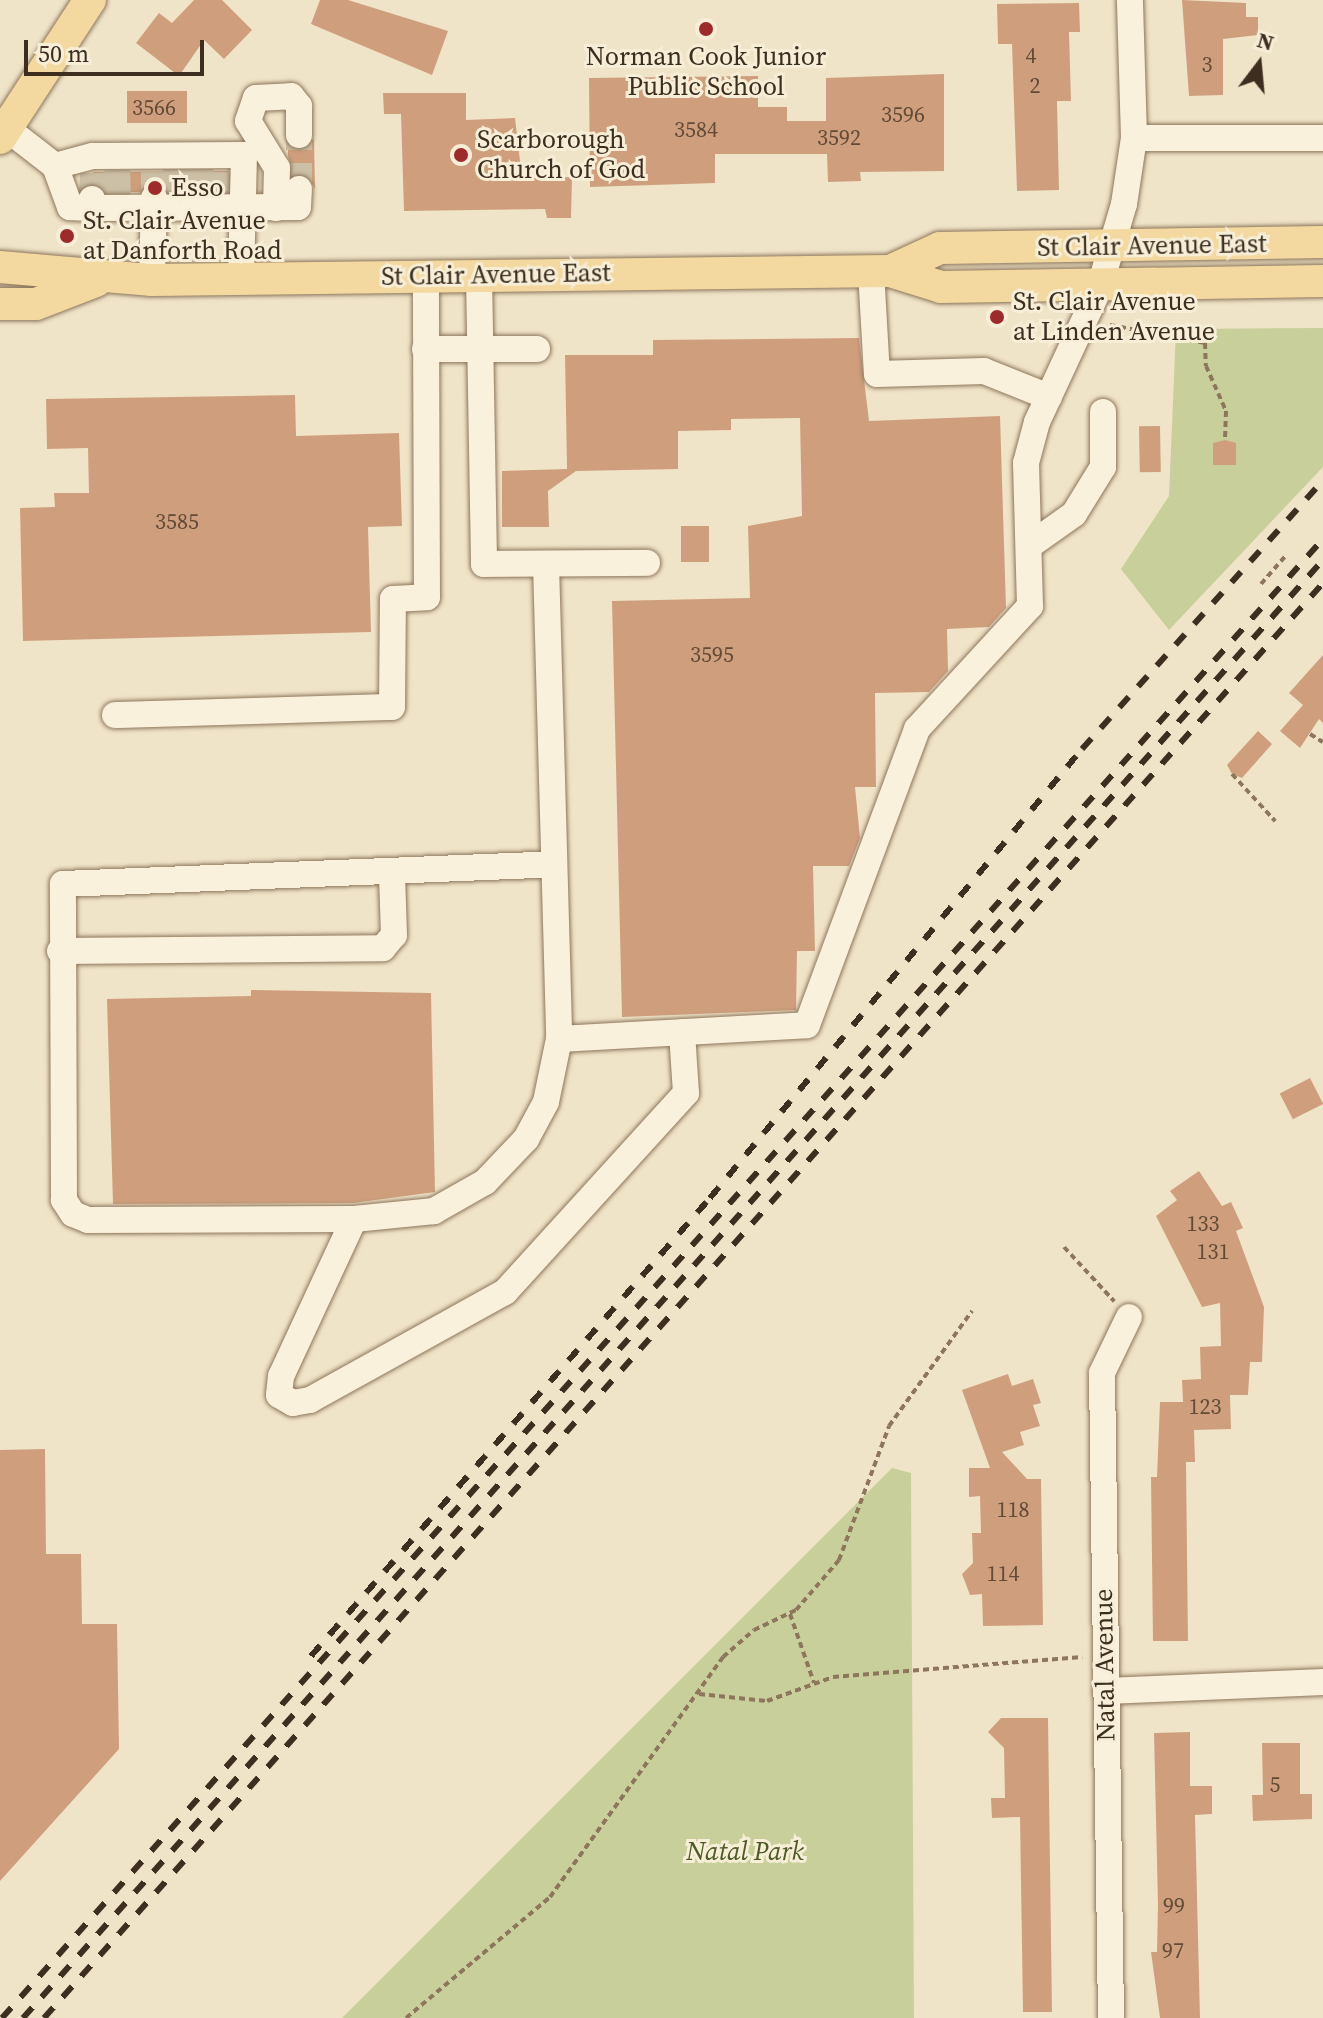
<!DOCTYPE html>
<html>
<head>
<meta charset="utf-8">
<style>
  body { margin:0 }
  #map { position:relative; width:1323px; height:2018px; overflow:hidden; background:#f0e4c8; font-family:"Source Serif 4",serif }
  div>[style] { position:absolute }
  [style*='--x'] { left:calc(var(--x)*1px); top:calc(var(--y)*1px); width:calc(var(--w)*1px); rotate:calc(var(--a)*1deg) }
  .green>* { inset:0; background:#c9cf9b }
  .building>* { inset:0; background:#cf9f7d; transform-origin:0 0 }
  .minor-tunnel>* { height:26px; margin-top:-13px; transform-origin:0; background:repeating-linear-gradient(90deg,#ccc0a6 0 26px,transparent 0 39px) }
  .path>* { height:4px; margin-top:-2px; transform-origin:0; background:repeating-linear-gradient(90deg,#8d765c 0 6px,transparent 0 10px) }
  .roads { filter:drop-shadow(0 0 2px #8d765c) drop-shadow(0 0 2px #8d765c) }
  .minor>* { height:26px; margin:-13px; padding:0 13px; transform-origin:13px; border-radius:13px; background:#faf1dc }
  .major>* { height:32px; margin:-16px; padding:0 16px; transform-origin:16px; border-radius:16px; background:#f3d9a0 }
  .rail>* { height:6px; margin-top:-3px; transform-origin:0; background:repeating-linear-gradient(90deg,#3d2e20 0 14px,transparent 0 28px) }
  .dots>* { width:22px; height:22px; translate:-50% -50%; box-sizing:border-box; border:4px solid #f7eed8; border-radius:50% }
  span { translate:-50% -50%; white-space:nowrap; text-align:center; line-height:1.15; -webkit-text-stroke:6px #f7eed8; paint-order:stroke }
  .number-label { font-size:22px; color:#624a37 }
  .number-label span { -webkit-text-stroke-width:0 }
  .poi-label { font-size:26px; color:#3d2e20 }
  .left { translate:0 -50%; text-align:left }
  .street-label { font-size:26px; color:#3d2e20 }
  .park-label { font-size:26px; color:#4d5a26; font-style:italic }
  .north { position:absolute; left:1219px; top:24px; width:80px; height:80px; -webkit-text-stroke:6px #f7eed8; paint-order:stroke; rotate:16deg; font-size:22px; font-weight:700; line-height:32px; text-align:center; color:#3d2e20 }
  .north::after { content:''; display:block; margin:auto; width:28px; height:36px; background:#3d2e20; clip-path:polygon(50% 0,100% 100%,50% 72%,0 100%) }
  .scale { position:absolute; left:24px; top:40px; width:180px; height:36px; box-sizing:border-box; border:4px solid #3d2e20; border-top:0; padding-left:10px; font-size:24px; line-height:28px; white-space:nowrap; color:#3d2e20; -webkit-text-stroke:6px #f7eed8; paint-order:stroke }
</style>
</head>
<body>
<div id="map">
  <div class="green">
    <i style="clip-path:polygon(1323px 328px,1323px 467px,1169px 630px,1121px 569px,1169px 496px,1176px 329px)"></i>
    <i style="clip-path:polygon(892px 1468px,911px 1473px,914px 2018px,342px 2018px)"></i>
  </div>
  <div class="building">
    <i style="clip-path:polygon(194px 0,222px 0,252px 30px,224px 59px,204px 40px,179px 76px,136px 43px,159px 13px,172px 23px)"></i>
    <i style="clip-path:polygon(320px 0,348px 0,448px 31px,432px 75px,311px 24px)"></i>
    <i style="clip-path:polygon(1182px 0,1246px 3px,1246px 17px,1258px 17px,1258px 35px,1223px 39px,1223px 95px,1189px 96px)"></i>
    <i style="clip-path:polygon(1079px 3px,1080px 32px,1069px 32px,1071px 101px,1057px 101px,1059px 190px,1017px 191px,1012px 44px,998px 44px,997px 4px)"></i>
    <i style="clip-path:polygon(944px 74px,944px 171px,860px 172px,861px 181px,828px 182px,827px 154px,715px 154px,715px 183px,590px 187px,589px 78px,758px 76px,758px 107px,787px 107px,787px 121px,826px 121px,826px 78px)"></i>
    <i style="left:127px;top:91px;width:60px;height:32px"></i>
    <i style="clip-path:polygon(383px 93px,466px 93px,466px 120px,515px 118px,522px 178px,572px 177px,571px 218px,547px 218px,545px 209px,404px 211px,401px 114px,384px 114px)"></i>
    <i style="clip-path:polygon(314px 138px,315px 189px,307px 175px,293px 174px,288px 156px,288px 146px,306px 149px)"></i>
    <i style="clip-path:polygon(228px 171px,227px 191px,168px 192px,154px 182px,140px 192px,106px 192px,86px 185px,85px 175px,95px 172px)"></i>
    <i style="clip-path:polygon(859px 338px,869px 421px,1000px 416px,1006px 608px,989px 627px,947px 629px,948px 671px,929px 692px,875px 693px,876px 787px,855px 787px,860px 838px,849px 866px,813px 866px,815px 951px,797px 951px,796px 1010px,622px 1017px,612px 601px,750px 598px,748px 526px,802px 516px,800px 418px,731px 419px,731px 430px,678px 431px,678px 469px,576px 471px,548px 491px,549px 527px,502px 527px,502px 471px,567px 469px,565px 355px,653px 355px,653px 340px)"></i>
    <i style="clip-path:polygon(295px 395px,296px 436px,399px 433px,402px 526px,368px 527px,371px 632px,23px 641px,20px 508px,55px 507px,54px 493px,89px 493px,88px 448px,47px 449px,46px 399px)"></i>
    <i style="left:1160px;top:426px;width:46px;height:21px;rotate:89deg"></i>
    <i style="clip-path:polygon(1225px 440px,1236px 443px,1236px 465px,1213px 465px,1213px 443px)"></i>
    <i style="left:709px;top:526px;width:36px;height:28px;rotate:90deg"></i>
    <i style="clip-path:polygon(1323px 655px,1323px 723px,1319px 719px,1300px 748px,1280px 731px,1303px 705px,1289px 693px)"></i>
    <i style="clip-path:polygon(1258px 731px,1272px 744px,1242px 778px,1232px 774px,1227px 765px)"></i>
    <i style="clip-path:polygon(251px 990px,431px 993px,435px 1192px,353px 1203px,113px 1204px,107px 999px,251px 996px)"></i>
    <i style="left:1310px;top:1078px;width:29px;height:34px;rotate:63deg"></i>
    <i style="clip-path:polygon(1199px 1171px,1222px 1206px,1231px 1202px,1243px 1228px,1236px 1231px,1264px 1307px,1262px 1362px,1250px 1362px,1248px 1395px,1230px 1395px,1231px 1429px,1194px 1430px,1195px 1462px,1186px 1462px,1188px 1641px,1153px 1641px,1151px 1477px,1157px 1477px,1160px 1402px,1183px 1402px,1182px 1380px,1201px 1379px,1200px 1347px,1221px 1346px,1220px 1303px,1202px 1307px,1156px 1216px,1177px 1200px,1170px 1191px)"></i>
    <i style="clip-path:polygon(1008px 1374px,1012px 1386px,1033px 1379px,1041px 1403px,1033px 1405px,1040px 1426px,1020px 1432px,1024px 1445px,1002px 1452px,1027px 1479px,1041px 1479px,1043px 1625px,983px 1626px,982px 1594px,970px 1595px,962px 1574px,973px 1563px,972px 1533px,981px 1533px,980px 1496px,969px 1497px,969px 1468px,990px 1468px,962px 1390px)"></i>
    <i style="clip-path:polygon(45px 1449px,46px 1554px,81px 1554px,82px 1624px,117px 1624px,119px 1749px,0 1881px,0 1450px)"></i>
    <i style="clip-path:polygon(1001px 1718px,1048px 1718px,1052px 2012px,1023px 2012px,1020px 1817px,992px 1818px,991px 1798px,1005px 1798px,1004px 1748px,988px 1732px)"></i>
    <i style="clip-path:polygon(1190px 1732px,1190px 1786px,1212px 1786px,1212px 1814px,1195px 1815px,1200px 2018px,1160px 2018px,1151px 1952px,1157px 1952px,1158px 1904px,1154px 1733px)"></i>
    <i style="clip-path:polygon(1262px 1743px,1300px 1743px,1300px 1794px,1312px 1794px,1312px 1819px,1253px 1821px,1252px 1795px,1263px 1795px)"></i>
  </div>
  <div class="minor-tunnel">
    <i style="--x:176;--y:169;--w:29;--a:90"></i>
    <i style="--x:200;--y:169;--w:28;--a:88"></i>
    <i style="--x:117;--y:170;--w:29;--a:88"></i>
    <i style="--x:299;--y:189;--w:54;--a:-90"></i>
    <i style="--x:154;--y:198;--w:29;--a:-90"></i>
    <i style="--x:226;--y:198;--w:30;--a:-90"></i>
    <i style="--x:92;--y:199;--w:29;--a:-88"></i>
  </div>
  <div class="path">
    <i style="--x:1110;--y:325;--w:97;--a:10.7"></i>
    <i style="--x:1205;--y:343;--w:23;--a:88"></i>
    <i style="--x:1206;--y:366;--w:49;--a:66"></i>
    <i style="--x:1226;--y:411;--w:29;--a:92"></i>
    <i style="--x:1261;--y:584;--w:38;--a:-49"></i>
    <i style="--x:1310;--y:734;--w:15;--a:32"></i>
    <i style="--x:1232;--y:774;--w:64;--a:47.5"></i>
    <i style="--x:1064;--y:1247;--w:74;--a:47.2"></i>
    <i style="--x:790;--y:1614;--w:73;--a:70.8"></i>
    <i style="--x:699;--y:1694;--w:68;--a:5.9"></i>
    <i style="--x:767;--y:1701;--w:70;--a:-20"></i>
    <i style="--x:833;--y:1677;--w:250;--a:-4.6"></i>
    <i style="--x:406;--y:2018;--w:188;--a:-40"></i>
    <i style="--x:550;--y:1897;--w:296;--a:-54.2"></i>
    <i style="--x:723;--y:1657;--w:41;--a:-41.1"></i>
    <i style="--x:754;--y:1630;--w:47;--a:-25.5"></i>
    <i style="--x:796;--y:1610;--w:66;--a:-49.3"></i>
    <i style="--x:839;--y:1560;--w:143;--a:-69.5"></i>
    <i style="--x:889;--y:1426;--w:142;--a:-54.2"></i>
  </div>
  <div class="roads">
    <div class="minor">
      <i style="--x:6;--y:128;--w:62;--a:37.8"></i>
      <i style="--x:55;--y:166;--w:39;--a:-15"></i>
      <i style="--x:93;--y:156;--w:151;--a:-0.4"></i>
      <i style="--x:244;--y:155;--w:123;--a:91.4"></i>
      <i style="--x:1134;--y:138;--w:189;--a:0"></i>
      <i style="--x:55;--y:166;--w:44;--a:69.9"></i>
      <i style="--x:70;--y:207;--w:22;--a:3"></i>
      <i style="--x:92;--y:199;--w:9;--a:90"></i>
      <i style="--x:92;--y:208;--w:206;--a:-0.3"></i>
      <i style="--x:298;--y:207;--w:18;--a:-87"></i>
      <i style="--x:276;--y:208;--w:40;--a:-88.6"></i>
      <i style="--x:277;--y:168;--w:55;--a:-121.7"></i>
      <i style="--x:248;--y:121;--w:24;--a:-71"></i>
      <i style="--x:256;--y:98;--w:35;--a:-3"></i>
      <i style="--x:291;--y:96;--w:13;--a:51"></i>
      <i style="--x:299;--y:106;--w:29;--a:90"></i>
      <i style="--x:871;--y:271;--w:103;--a:86.7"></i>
      <i style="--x:877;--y:374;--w:107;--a:-1.6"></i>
      <i style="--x:984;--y:371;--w:70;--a:21.8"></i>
      <i style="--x:479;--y:275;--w:289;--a:89"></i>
      <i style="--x:484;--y:564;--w:163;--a:-0.4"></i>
      <i style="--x:152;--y:280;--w:82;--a:-88.6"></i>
      <i style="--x:425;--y:349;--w:112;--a:0"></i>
      <i style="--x:1029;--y:546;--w:55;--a:-35.4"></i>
      <i style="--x:1074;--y:514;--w:55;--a:-58.3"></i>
      <i style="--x:1103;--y:467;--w:55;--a:-90"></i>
      <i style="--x:546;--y:564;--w:475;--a:88.4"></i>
      <i style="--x:559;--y:1039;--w:248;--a:-3.2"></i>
      <i style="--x:807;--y:1025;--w:316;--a:-69.6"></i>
      <i style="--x:917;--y:729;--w:167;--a:-47.4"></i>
      <i style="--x:1030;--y:606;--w:143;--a:-91.6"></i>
      <i style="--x:1026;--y:463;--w:42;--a:-75"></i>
      <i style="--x:1037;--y:422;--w:150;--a:-65.1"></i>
      <i style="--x:1100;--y:286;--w:85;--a:-73.7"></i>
      <i style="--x:1124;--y:204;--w:67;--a:-81.4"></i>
      <i style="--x:1134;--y:138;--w:138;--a:-91.7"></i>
      <i style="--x:115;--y:715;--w:277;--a:-1.7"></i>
      <i style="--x:392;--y:707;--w:108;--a:-89.5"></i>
      <i style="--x:393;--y:599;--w:34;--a:-3"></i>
      <i style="--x:427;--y:597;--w:322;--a:-90.2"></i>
      <i style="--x:60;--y:951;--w:323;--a:-0.5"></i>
      <i style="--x:383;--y:948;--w:17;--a:-50"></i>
      <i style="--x:394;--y:935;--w:61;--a:-91.9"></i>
      <i style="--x:559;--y:1039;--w:64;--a:101.7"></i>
      <i style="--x:546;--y:1102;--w:42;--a:118.4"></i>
      <i style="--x:526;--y:1139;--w:59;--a:133.6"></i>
      <i style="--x:485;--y:1182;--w:59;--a:150.4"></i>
      <i style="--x:434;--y:1211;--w:80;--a:174.3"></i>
      <i style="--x:354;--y:1219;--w:173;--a:114.9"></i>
      <i style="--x:281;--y:1376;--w:19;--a:96"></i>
      <i style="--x:279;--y:1395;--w:16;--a:30"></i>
      <i style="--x:293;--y:1403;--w:17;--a:-10"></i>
      <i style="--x:310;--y:1400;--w:223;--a:-29"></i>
      <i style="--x:505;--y:1292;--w:269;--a:-47.7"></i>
      <i style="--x:686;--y:1093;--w:61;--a:-93.8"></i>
      <i style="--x:354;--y:1219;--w:266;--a:179.8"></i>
      <i style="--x:88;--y:1220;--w:16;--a:-158"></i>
      <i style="--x:73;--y:1214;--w:17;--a:-123"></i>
      <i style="--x:64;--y:1200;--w:316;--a:-90.2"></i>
      <i style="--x:63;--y:884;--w:491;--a:-2.3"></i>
      <i style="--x:1107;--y:1691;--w:216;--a:-2.4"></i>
      <i style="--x:1111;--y:2018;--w:645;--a:-90.8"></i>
      <i style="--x:1102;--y:1373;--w:62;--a:-64.3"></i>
    </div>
    <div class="major">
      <i style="--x:0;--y:138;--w:165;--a:-56.9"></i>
      <i style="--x:0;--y:267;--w:153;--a:4.9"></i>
      <i style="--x:152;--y:280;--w:738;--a:-0.7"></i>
      <i style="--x:890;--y:271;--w:53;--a:17.4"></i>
      <i style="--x:941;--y:287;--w:382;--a:-0.9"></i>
      <i style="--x:890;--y:271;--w:55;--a:-24.7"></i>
      <i style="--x:940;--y:248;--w:383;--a:-0.9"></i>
      <i style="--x:0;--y:304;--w:36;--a:0"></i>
      <i style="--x:36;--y:304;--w:64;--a:-21"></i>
    </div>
  </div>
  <div class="rail">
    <i style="--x:311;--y:1656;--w:607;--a:-48.94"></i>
    <i style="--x:710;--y:1198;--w:583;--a:-50.36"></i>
    <i style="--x:1082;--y:749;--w:361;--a:-48.1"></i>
    <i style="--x:2;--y:2018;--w:1983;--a:-48.23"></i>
    <i style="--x:23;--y:2018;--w:1953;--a:-48.28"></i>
    <i style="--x:44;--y:2018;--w:1922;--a:-48.29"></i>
  </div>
  <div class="dots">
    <i style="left:706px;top:29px;background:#9e2a2b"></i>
    <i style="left:461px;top:155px;background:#9e2a2b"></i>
    <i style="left:155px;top:188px;background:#9e2a2b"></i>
    <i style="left:67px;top:236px;background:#9e2a2b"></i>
    <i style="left:997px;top:317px;background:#9e2a2b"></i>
  </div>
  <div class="number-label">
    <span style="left:1031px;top:56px">4</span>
    <span style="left:1207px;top:65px">3</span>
    <span style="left:1035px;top:86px">2</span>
    <span style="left:154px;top:108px">3566</span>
    <span style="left:903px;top:115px">3596</span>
    <span style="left:696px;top:130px">3584</span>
    <span style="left:839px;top:138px">3592</span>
    <span style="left:177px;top:522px">3585</span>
    <span style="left:712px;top:655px">3595</span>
    <span style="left:1203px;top:1224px">133</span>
    <span style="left:1213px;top:1252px">131</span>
    <span style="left:1205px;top:1407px">123</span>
    <span style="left:1013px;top:1510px">118</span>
    <span style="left:1003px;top:1574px">114</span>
    <span style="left:1275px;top:1785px">5</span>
    <span style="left:1174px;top:1906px">99</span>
    <span style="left:1173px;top:1951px">97</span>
  </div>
  <div class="poi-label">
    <span style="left:706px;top:72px">Norman Cook Junior<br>Public School</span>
    <span class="left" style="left:477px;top:155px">Scarborough<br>Church of God</span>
    <span class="left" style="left:171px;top:188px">Esso</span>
    <span class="left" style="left:83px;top:236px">St. Clair Avenue<br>at Danforth Road</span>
    <span class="left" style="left:1013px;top:317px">St. Clair Avenue<br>at Linden Avenue</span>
  </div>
  <div class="street-label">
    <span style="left:1152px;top:246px;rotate:-1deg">St Clair Avenue East</span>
    <span style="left:496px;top:275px;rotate:-1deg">St Clair Avenue East</span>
    <span style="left:1105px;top:1665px;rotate:-91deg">Natal Avenue</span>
  </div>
  <div class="park-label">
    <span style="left:745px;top:1852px">Natal Park</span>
  </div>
  <div class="north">N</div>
  <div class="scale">50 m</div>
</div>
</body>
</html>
